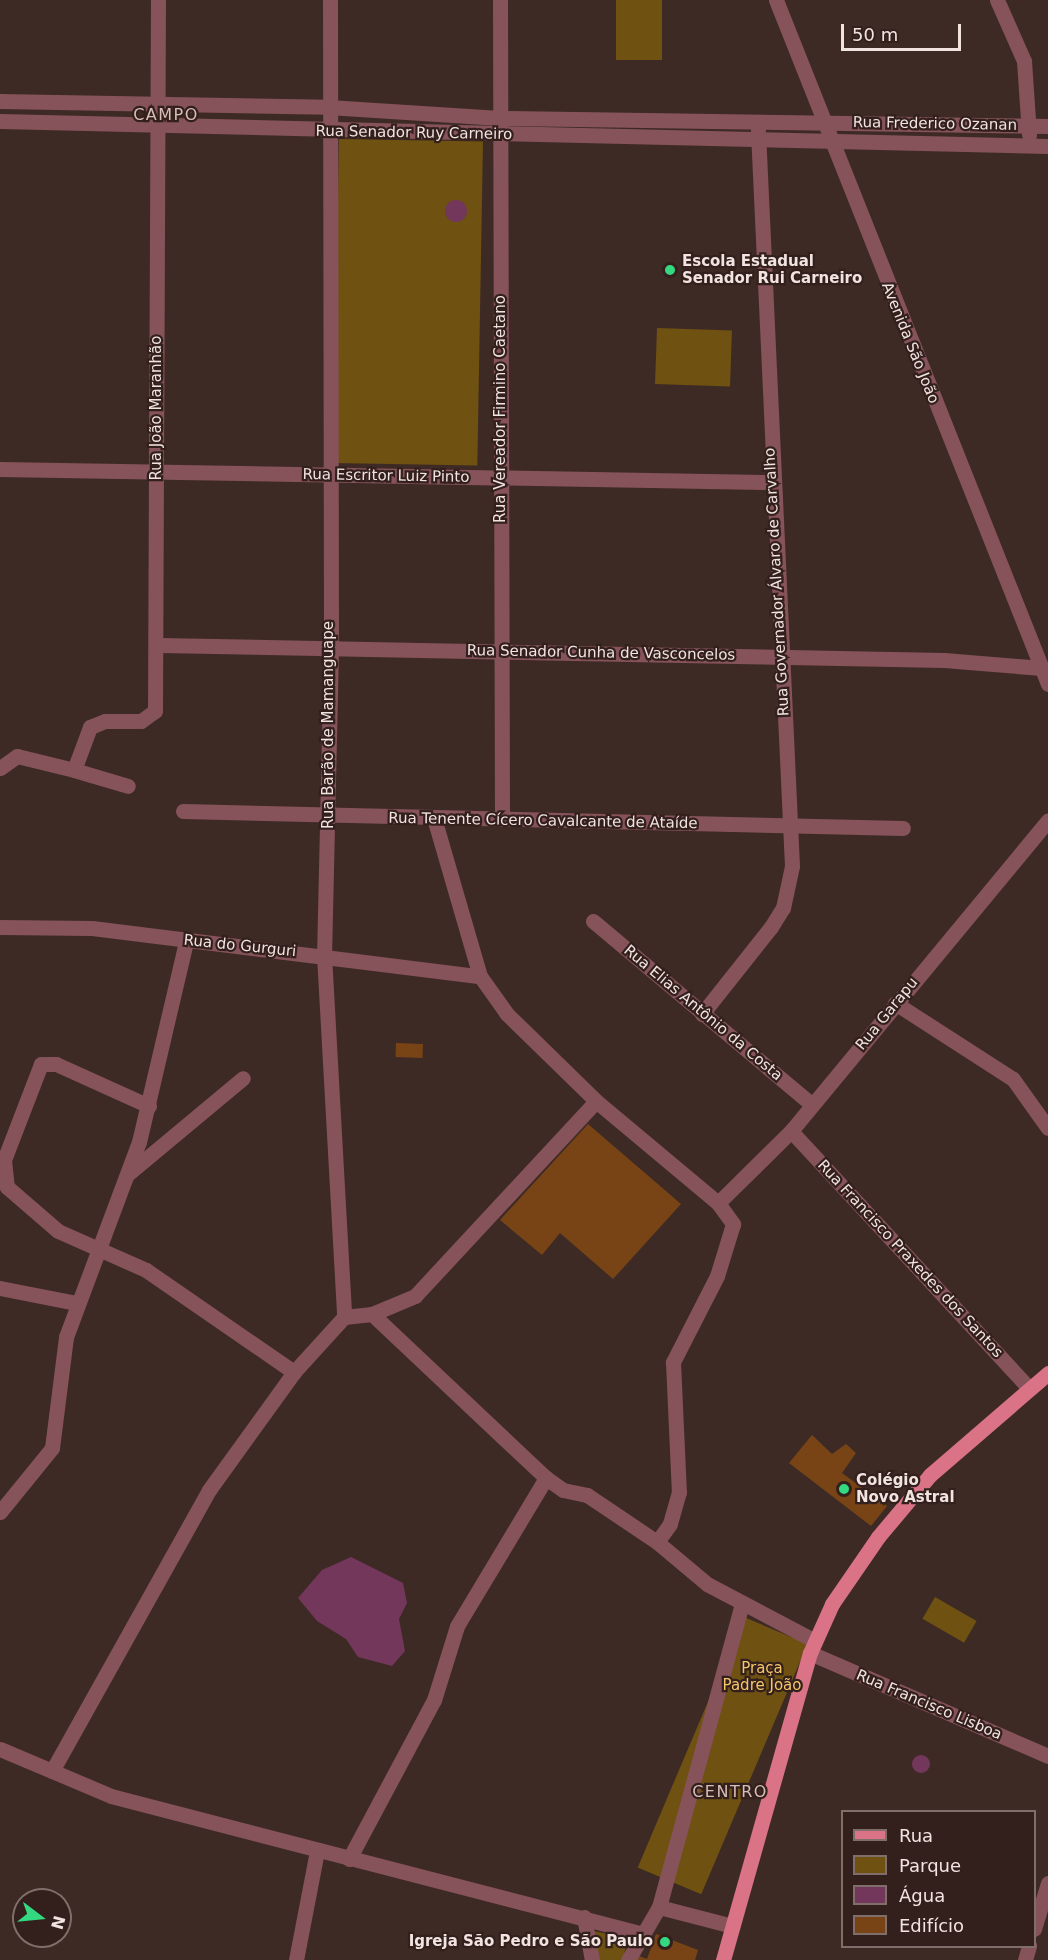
<!DOCTYPE html>
<html>
<head>
<meta charset="utf-8">
<style>
  body { margin:0 }
  #map { position:relative; width:1048px; height:1960px; overflow:hidden; background:#3e2a25; font-family:"DejaVu Sans",sans-serif }
  div>[style] { position:absolute }
  [style*='--x'] { left:calc(var(--x)*1px); top:calc(var(--y)*1px); width:calc(var(--w)*1px); rotate:calc(var(--a)*1deg) }
  .green>* { inset:0; background:#6f5211; transform-origin:0 0 }
  .water>* { inset:0; background:#72375a }
  .round { border-radius:50% }
  .building>* { inset:0; background:#784415; transform-origin:0 0 }
  .minor>* { height:15px; margin:-7.5px; padding:0 7.5px; transform-origin:7.5px; border-radius:7.5px; background:#86535b }
  .major>* { height:15px; margin:-7.5px; padding:0 7.5px; transform-origin:7.5px; border-radius:7.5px; background:#da7386 }
  .dots>* { width:16px; height:16px; translate:-50% -50%; box-sizing:border-box; border:3px solid #33201c; border-radius:50% }
  span { translate:-50% -50%; white-space:nowrap; text-align:center; line-height:1.15; -webkit-text-stroke:4.5px #33201c; paint-order:stroke }
  .street-label { font-size:15px; color:#f1e3e0 }
  .poi-label { font-size:15px; color:#f1e3e0; font-weight:700 }
  .left { translate:0 -50%; text-align:left }
  .right { translate:-100% -50%; text-align:right }
  .park-label { font-size:15px; color:#f5c568 }
  .neighbourhood-label { font-size:16px; color:#d8beb8; letter-spacing:1.5px }
  .legend { position:absolute; left:841px; top:1810px; width:195px; height:138px; box-sizing:border-box; background:#33201c; border:2px solid #7f6e6a; margin:0; padding:8px 10px; list-style:none; font-size:18px; color:#f1e3e0 }
  .legend li { display:flex; align-items:center; gap:12px; height:30px }
  .legend b { width:30px; border:2px solid #7f6e6a }
  .north { position:absolute; left:12px; top:1888px; width:60px; height:60px; box-sizing:border-box; background:#33201c; border:2px solid #7f6e6a; border-radius:50%; rotate:106deg; font-size:16px; font-weight:700; line-height:24px; text-align:center; color:#f1e3e0 }
  .north::after { content:''; display:block; margin:auto; width:21px; height:27px; background:#34d881; clip-path:polygon(50% 0,100% 100%,50% 72%,0 100%) }
  .scale { position:absolute; left:841px; top:24px; width:120px; height:27px; box-sizing:border-box; border:3px solid #f1e3e0; border-top:0; padding-left:8px; font-size:18px; line-height:21px; white-space:nowrap; color:#f1e3e0; -webkit-text-stroke:4px #33201c; paint-order:stroke }
</style>
</head>
<body>
<div id="map">
  <div class="green">
    <i style="left:616px;top:0;width:46px;height:60px"></i>
    <i style="left:339px;top:139px;width:144px;height:324px;rotate:1deg"></i>
    <i style="left:657px;top:328px;width:75px;height:56px;rotate:2deg"></i>
    <i style="left:935px;top:1597px;width:48px;height:25px;rotate:30deg"></i>
    <i style="left:744px;top:1617px;width:69px;height:272px;rotate:23deg"></i>
    <i style="clip-path:polygon(593px 1931px,623px 1937px,627px 1944px,622px 1960px,596px 1960px)"></i>
  </div>
  <div class="water">
    <i class="round" style="left:445px;top:200px;width:22px;height:22px"></i>
    <i style="clip-path:polygon(351px 1557px,403px 1583px,407px 1603px,399px 1619px,405px 1651px,392px 1666px,358px 1657px,346px 1639px,317px 1621px,298px 1598px,322px 1570px)"></i>
    <i class="round" style="left:912px;top:1755px;width:18px;height:18px"></i>
  </div>
  <div class="building">
    <i style="left:396px;top:1043px;width:27px;height:14px;rotate:2deg"></i>
    <i style="clip-path:polygon(588px 1124px,681px 1204px,613px 1279px,560px 1233px,542px 1255px,500px 1220px)"></i>
    <i style="clip-path:polygon(812px 1435px,832px 1454px,846px 1444px,856px 1453px,842px 1473px,887px 1506px,871px 1526px,789px 1463px)"></i>
    <i style="clip-path:polygon(656px 1934px,698px 1950px,695px 1960px,634px 1960px,636px 1955px,647px 1959px)"></i>
  </div>
  <div class="minor">
    <i style="--x:330;--y:0;--w:649;--a:89.91"></i>
    <i style="--x:331;--y:649;--w:306;--a:91.3"></i>
    <i style="--x:324;--y:955;--w:363;--a:86.8"></i>
    <i style="--x:500;--y:0;--w:819;--a:89.86"></i>
    <i style="--x:776;--y:0;--w:736;--a:68.31"></i>
    <i style="--x:997;--y:0;--w:67;--a:66.1"></i>
    <i style="--x:1024;--y:61;--w:74;--a:86.1"></i>
    <i style="--x:0;--y:101;--w:328;--a:1"></i>
    <i style="--x:328;--y:107;--w:172;--a:3.7"></i>
    <i style="--x:500;--y:118;--w:548;--a:0.84"></i>
    <i style="--x:0;--y:121;--w:1048;--a:1.37"></i>
    <i style="--x:0;--y:469;--w:771;--a:0.97"></i>
    <i style="--x:159;--y:645;--w:785;--a:1.09"></i>
    <i style="--x:944;--y:660;--w:98;--a:4.7"></i>
    <i style="--x:0;--y:768;--w:21;--a:-35"></i>
    <i style="--x:17;--y:756;--w:59;--a:13.8"></i>
    <i style="--x:74;--y:770;--w:46;--a:-69.6"></i>
    <i style="--x:90;--y:727;--w:16;--a:-22"></i>
    <i style="--x:105;--y:721;--w:36;--a:0"></i>
    <i style="--x:141;--y:721;--w:17;--a:-36"></i>
    <i style="--x:155;--y:711;--w:711;--a:-89.76"></i>
    <i style="--x:74;--y:770;--w:56;--a:16.5"></i>
    <i style="--x:183;--y:811;--w:720;--a:1.35"></i>
    <i style="--x:434;--y:818;--w:165;--a:73.8"></i>
    <i style="--x:480;--y:976;--w:47;--a:54.6"></i>
    <i style="--x:507;--y:1014;--w:124;--a:44.3"></i>
    <i style="--x:596;--y:1101;--w:159;--a:39.9"></i>
    <i style="--x:718;--y:1203;--w:26;--a:54"></i>
    <i style="--x:733;--y:1224;--w:54;--a:107.1"></i>
    <i style="--x:717;--y:1276;--w:97;--a:117.1"></i>
    <i style="--x:673;--y:1362;--w:130;--a:87.4"></i>
    <i style="--x:679;--y:1492;--w:33;--a:106"></i>
    <i style="--x:670;--y:1524;--w:22;--a:126"></i>
    <i style="--x:593;--y:921;--w:286;--a:40"></i>
    <i style="--x:0;--y:927;--w:92;--a:0.6"></i>
    <i style="--x:92;--y:928;--w:391;--a:7.1"></i>
    <i style="--x:895;--y:1003;--w:140;--a:32.8"></i>
    <i style="--x:1013;--y:1079;--w:60;--a:54.5"></i>
    <i style="--x:702;--y:1014;--w:111;--a:-51.6"></i>
    <i style="--x:771;--y:927;--w:22;--a:-58"></i>
    <i style="--x:783;--y:908;--w:43;--a:-77.9"></i>
    <i style="--x:792;--y:866;--w:736;--a:-92.65"></i>
    <i style="--x:149;--y:1106;--w:102;--a:-155.7"></i>
    <i style="--x:56;--y:1064;--w:15;--a:180"></i>
    <i style="--x:41;--y:1064;--w:103;--a:111.1"></i>
    <i style="--x:4;--y:1160;--w:27;--a:84"></i>
    <i style="--x:7;--y:1187;--w:67;--a:40.8"></i>
    <i style="--x:58;--y:1231;--w:96;--a:23.9"></i>
    <i style="--x:146;--y:1270;--w:180;--a:34.6"></i>
    <i style="--x:791;--y:1131;--w:350;--a:47.2"></i>
    <i style="--x:129;--y:1173;--w:148;--a:-39.8"></i>
    <i style="--x:718;--y:1203;--w:103;--a:-44.6"></i>
    <i style="--x:791;--y:1131;--w:403;--a:-50.4"></i>
    <i style="--x:0;--y:1288;--w:77;--a:11.2"></i>
    <i style="--x:372;--y:1314;--w:239;--a:43.3"></i>
    <i style="--x:546;--y:1478;--w:21;--a:35"></i>
    <i style="--x:563;--y:1490;--w:25;--a:12"></i>
    <i style="--x:587;--y:1495;--w:84;--a:33.9"></i>
    <i style="--x:657;--y:1542;--w:65;--a:40"></i>
    <i style="--x:707;--y:1584;--w:122;--a:27.8"></i>
    <i style="--x:0;--y:1512;--w:82;--a:-50.9"></i>
    <i style="--x:52;--y:1448;--w:112;--a:-82.8"></i>
    <i style="--x:66;--y:1337;--w:208;--a:-69.5"></i>
    <i style="--x:139;--y:1142;--w:206;--a:-76.8"></i>
    <i style="--x:810;--y:1653;--w:259;--a:23.4"></i>
    <i style="--x:0;--y:1749;--w:121;--a:22.9"></i>
    <i style="--x:111;--y:1796;--w:546;--a:14.52"></i>
    <i style="--x:52;--y:1771;--w:322;--a:-60.8"></i>
    <i style="--x:209;--y:1490;--w:145;--a:-54.2"></i>
    <i style="--x:294;--y:1372;--w:74;--a:-47.7"></i>
    <i style="--x:344;--y:1317;--w:28;--a:-6"></i>
    <i style="--x:372;--y:1314;--w:47;--a:-22.7"></i>
    <i style="--x:415;--y:1296;--w:266;--a:-47.1"></i>
    <i style="--x:349;--y:1859;--w:180;--a:-61.9"></i>
    <i style="--x:434;--y:1700;--w:77;--a:-72.7"></i>
    <i style="--x:457;--y:1626;--w:173;--a:-59"></i>
    <i style="--x:659;--y:1907;--w:76;--a:14.4"></i>
    <i style="--x:584;--y:1917;--w:44;--a:79.5"></i>
    <i style="--x:1034;--y:1929;--w:48;--a:-73.1"></i>
    <i style="--x:296;--y:1960;--w:111;--a:-79.1"></i>
    <i style="--x:628;--y:1960;--w:61;--a:-59.7"></i>
    <i style="--x:659;--y:1907;--w:315;--a:-74.7"></i>
    <i style="--x:1025;--y:1960;--w:15;--a:-74"></i>
  </div>
  <div class="major">
    <i style="--x:723;--y:1960;--w:319;--a:-74.2"></i>
    <i style="--x:810;--y:1653;--w:54;--a:-65.8"></i>
    <i style="--x:832;--y:1604;--w:81;--a:-55.5"></i>
    <i style="--x:878;--y:1537;--w:81;--a:-50"></i>
    <i style="--x:930;--y:1475;--w:156;--a:-40.8"></i>
  </div>
  <div class="dots">
    <i style="left:670px;top:270px;background:#34d881"></i>
    <i style="left:844px;top:1489px;background:#34d881"></i>
    <i style="left:665px;top:1942px;background:#34d881"></i>
  </div>
  <div class="street-label">
    <span style="left:935px;top:124px;rotate:1deg">Rua Frederico Ozanan</span>
    <span style="left:414px;top:133px;rotate:1deg">Rua Senador Ruy Carneiro</span>
    <span style="left:910px;top:343px;rotate:68deg">Avenida São João</span>
    <span style="left:157px;top:408px;rotate:-90deg">Rua João Maranhão</span>
    <span style="left:501px;top:409px;rotate:-90deg">Rua Vereador Firmino Caetano</span>
    <span style="left:386px;top:476px;rotate:1deg">Rua Escritor Luiz Pinto</span>
    <span style="left:777px;top:582px;rotate:-93deg">Rua Governador Álvaro de Carvalho</span>
    <span style="left:601px;top:653px;rotate:1deg">Rua Senador Cunha de Vasconcelos</span>
    <span style="left:329px;top:725px;rotate:-90deg">Rua Barão de Mamanguape</span>
    <span style="left:543px;top:821px;rotate:1deg">Rua Tenente Cícero Cavalcante de Ataíde</span>
    <span style="left:240px;top:946px;rotate:6deg">Rua do Gurguri</span>
    <span style="left:703px;top:1013px;rotate:40deg">Rua Elias Antônio da Costa</span>
    <span style="left:887px;top:1014px;rotate:-51deg">Rua Garapu</span>
    <span style="left:910px;top:1259px;rotate:47deg">Rua Francisco Praxedes dos Santos</span>
    <span style="left:929px;top:1705px;rotate:23deg">Rua Francisco Lisboa</span>
  </div>
  <div class="poi-label">
    <span class="left" style="left:682px;top:270px">Escola Estadual<br>Senador Rui Carneiro</span>
    <span class="left" style="left:856px;top:1489px">Colégio<br>Novo Astral</span>
    <span class="right" style="left:653px;top:1942px">Igreja São Pedro e São Paulo</span>
  </div>
  <div class="park-label">
    <span style="left:762px;top:1677px">Praça<br>Padre João</span>
  </div>
  <div class="neighbourhood-label">
    <span style="left:166px;top:115px">CAMPO</span>
    <span style="left:730px;top:1792px">CENTRO</span>
  </div>
  <ul class="legend">
  <li><b style="height:8px;background:#da7386"></b>Rua</li>
  <li><b style="height:16px;background:#6f5211"></b>Parque</li>
  <li><b style="height:16px;background:#72375a"></b>Água</li>
  <li><b style="height:16px;background:#784415"></b>Edifício</li>
  </ul>
  <div class="north">N</div>
  <div class="scale">50 m</div>
</div>
</body>
</html>
